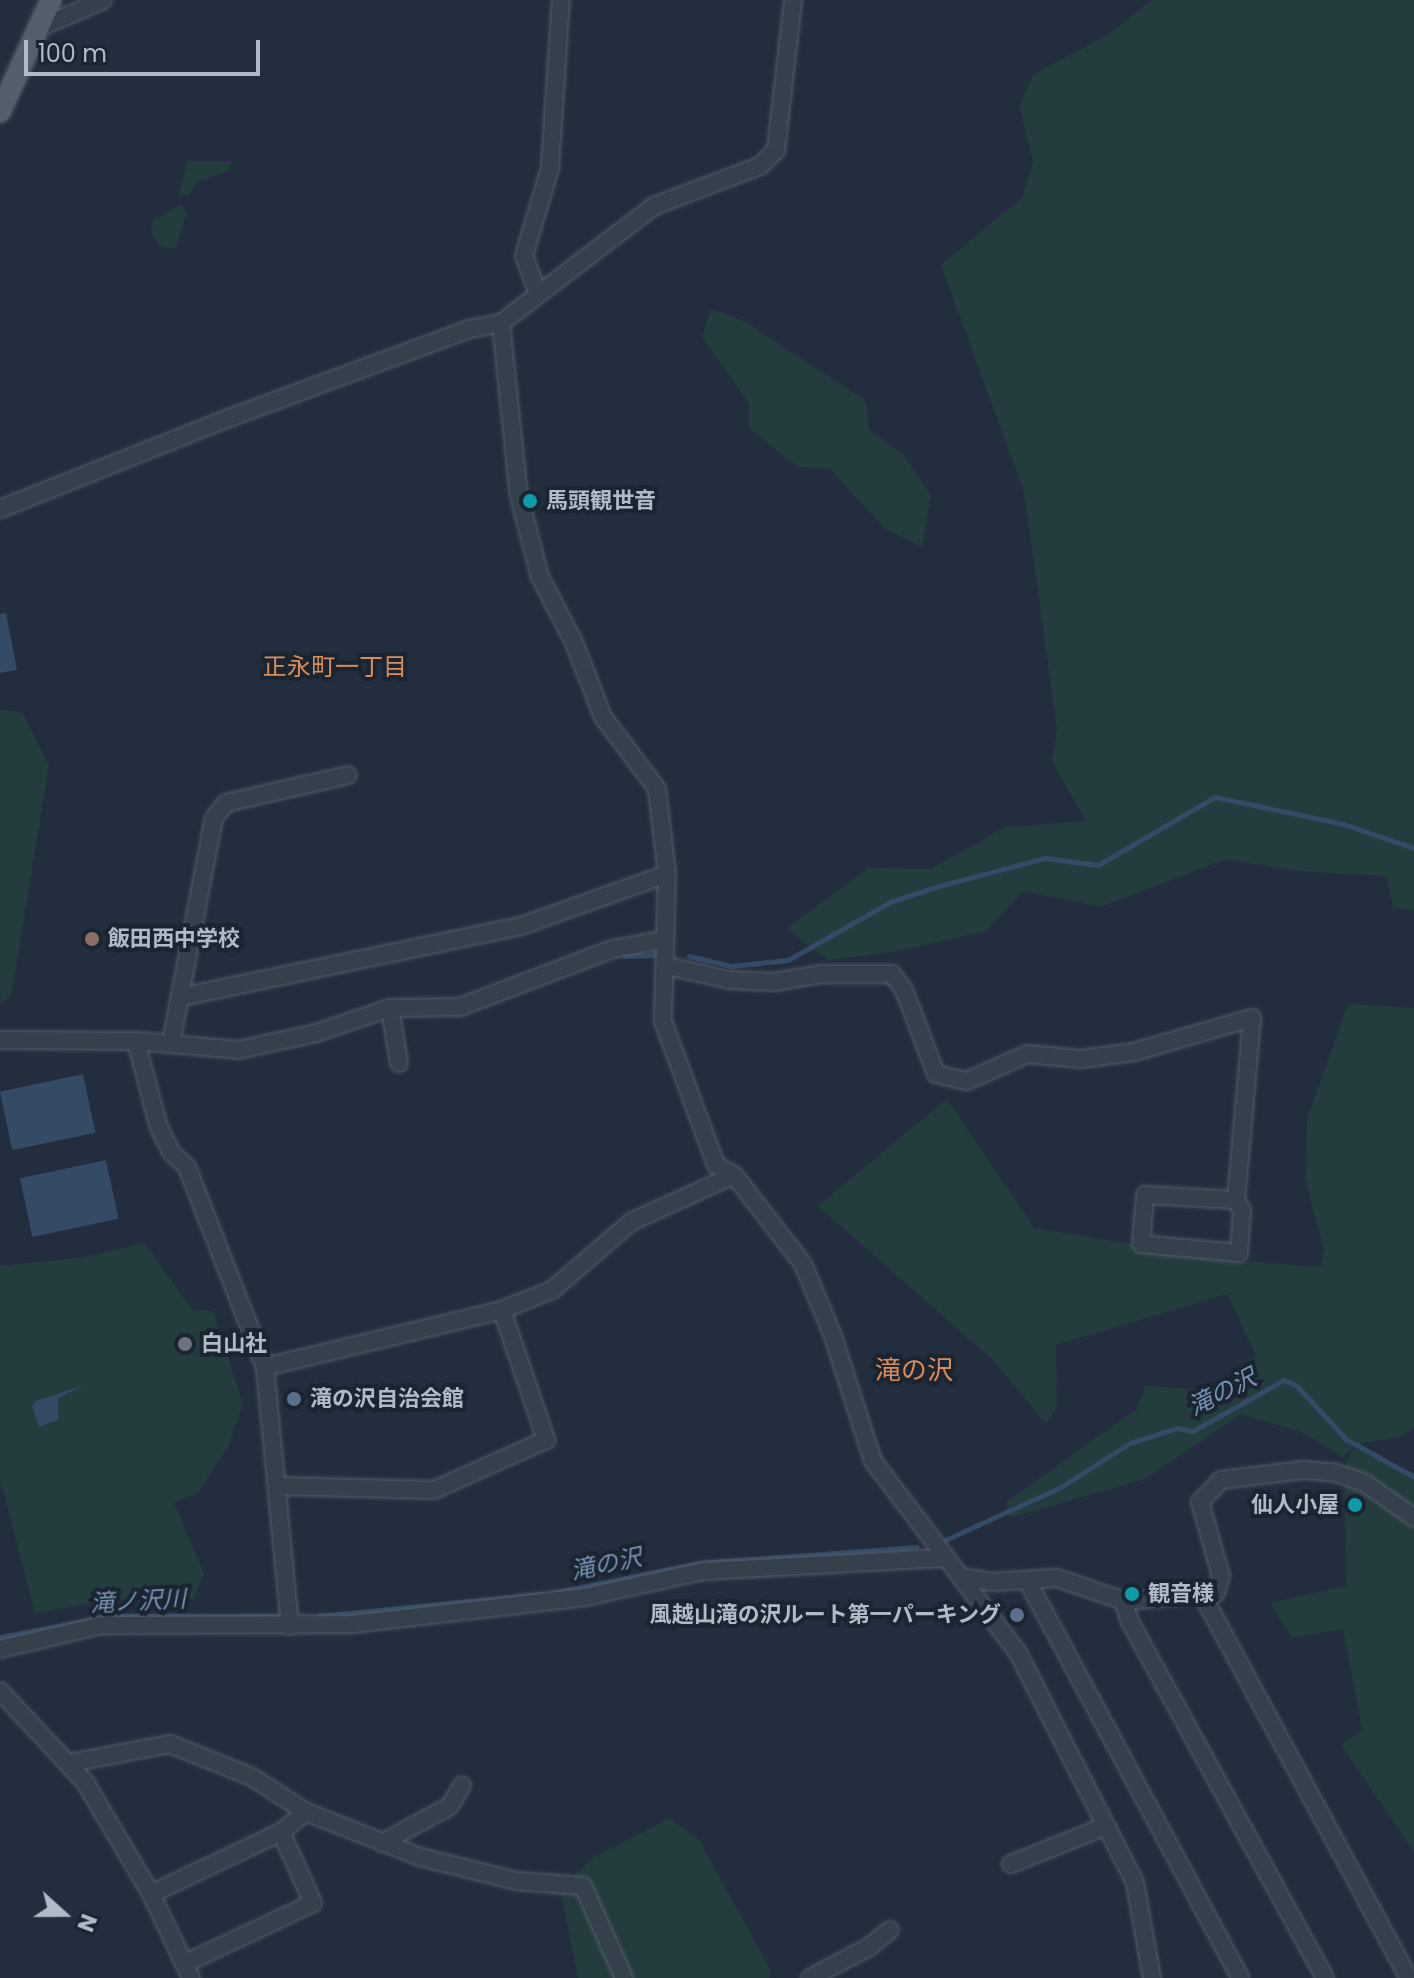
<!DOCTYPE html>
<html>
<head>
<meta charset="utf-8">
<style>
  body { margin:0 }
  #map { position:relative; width:1414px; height:1978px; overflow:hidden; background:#222e3d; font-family:Poppins,"Noto Sans JP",sans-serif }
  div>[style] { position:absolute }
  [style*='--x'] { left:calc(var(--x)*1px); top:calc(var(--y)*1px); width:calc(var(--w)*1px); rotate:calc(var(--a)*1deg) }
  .green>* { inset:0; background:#243c3e }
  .water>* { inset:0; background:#344a65; transform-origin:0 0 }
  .stream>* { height:5px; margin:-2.5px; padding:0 2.5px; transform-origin:2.5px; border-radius:2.5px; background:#344a65 }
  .roads { filter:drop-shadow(0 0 2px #515b67) drop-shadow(0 0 2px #515b67) }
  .minor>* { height:16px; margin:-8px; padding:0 8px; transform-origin:8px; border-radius:8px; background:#35404d }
  .major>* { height:20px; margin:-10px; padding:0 10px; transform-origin:10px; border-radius:10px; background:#535f6d }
  .dots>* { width:22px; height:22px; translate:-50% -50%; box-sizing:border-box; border:4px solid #1b2531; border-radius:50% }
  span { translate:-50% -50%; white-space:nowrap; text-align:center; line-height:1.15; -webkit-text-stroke:8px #1b2531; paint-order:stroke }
  .poi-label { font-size:22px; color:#b1bbc8; font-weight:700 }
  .left { translate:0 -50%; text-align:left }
  .right { translate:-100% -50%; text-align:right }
  .neighbourhood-label { font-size:24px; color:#d98d5b }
  .water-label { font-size:24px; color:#7792b2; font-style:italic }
  .quarter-label { font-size:26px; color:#d98d5b }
  .north { position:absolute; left:24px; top:1874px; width:80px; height:80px; -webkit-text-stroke:6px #1b2531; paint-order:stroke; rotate:111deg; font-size:22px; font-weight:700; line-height:32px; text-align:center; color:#b1bbc8 }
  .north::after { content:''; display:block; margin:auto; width:28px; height:36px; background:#b1bbc8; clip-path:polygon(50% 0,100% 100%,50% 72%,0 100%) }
  .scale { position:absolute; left:24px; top:40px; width:236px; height:36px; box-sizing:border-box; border:4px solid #b1bbc8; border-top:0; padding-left:10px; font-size:24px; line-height:28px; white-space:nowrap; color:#b1bbc8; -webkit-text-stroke:6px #1b2531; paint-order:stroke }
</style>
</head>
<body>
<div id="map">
  <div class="green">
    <i style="clip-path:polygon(1152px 0,1414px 0,1414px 911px,1393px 907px,1386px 876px,1297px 871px,1226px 859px,1101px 907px,1023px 891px,986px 931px,893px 952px,827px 960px,787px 928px,869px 868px,931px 869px,1005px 827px,1086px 821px,1052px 761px,1057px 729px,1024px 492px,941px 265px,1022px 198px,1033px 162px,1019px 107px,1033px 75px,1109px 34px)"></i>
    <i style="clip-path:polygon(187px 161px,232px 161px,229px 171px,197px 182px,190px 194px,179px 196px)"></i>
    <i style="clip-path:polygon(181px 204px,187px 212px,176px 249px,159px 246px,151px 232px,153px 221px)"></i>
    <i style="clip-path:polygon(711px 309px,746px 322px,866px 401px,869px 430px,903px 454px,931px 495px,922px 547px,886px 529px,829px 468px,798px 467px,749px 428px,749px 403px,702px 337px)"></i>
    <i style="clip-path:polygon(0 710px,22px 712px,49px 766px,11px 996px,0 1004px)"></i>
    <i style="clip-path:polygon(1348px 1004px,1414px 1008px,1414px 1428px,1400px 1437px,1356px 1444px,1343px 1457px,1301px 1432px,1241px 1414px,1145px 1479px,1009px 1518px,1006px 1502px,1137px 1409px,1145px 1386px,1209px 1390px,1256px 1356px,1227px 1294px,1056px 1345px,1057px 1407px,1046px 1424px,994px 1361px,818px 1206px,947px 1099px,1034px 1228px,1226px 1260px,1321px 1267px,1324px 1249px,1305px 1179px,1307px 1119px)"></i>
    <i style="clip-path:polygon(145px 1243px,192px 1310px,213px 1311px,243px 1404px,228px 1447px,198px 1493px,174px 1502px,204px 1573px,194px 1599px,111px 1600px,35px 1613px,0 1479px,0 1266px,79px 1258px)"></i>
    <i style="clip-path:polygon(1355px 1447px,1414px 1473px,1414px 1852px,1341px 1745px,1362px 1729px,1343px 1629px,1292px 1638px,1270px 1603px,1346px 1586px,1344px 1467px)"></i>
    <i style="clip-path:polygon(670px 1818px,699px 1840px,770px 1969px,769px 1978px,578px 1978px,560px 1889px,594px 1857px)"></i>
  </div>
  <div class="water">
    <i style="clip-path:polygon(6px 613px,17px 670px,0 673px,0 614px)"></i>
    <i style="left:83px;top:1074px;width:60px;height:85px;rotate:78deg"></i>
    <i style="left:106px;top:1160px;width:60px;height:88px;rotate:78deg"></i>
    <i style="clip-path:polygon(84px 1385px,58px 1398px,58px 1420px,39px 1427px,32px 1406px,36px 1401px)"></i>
  </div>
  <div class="stream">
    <i style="--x:625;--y:956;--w:31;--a:-2"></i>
    <i style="--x:689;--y:956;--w:44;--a:13.1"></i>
    <i style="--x:732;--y:966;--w:56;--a:-6.1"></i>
    <i style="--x:788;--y:960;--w:117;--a:-29.6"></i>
    <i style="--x:890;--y:902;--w:52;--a:-18.1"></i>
    <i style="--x:939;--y:886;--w:110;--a:-14.8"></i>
    <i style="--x:1045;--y:858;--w:53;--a:7.5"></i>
    <i style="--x:1098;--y:865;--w:135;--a:-30.2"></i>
    <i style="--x:1215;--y:797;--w:131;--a:11.9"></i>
    <i style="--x:1343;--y:824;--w:75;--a:18.7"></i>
    <i style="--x:943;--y:1541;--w:128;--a:-24.6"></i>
    <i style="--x:1059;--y:1488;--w:84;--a:-32.4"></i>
    <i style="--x:1130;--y:1443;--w:49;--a:-17.7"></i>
    <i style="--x:1177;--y:1428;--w:16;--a:11"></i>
    <i style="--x:1193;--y:1431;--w:104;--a:-29.3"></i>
    <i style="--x:1284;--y:1380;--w:13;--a:23"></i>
    <i style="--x:1296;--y:1385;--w:74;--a:47.2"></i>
    <i style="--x:1346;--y:1439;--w:78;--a:29.2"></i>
    <i style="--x:552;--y:1593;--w:150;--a:-11.5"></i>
    <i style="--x:699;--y:1563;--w:218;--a:-4.2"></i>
    <i style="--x:318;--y:1616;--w:225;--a:-5.6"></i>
    <i style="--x:0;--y:1637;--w:114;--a:-10.6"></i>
    <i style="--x:112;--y:1616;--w:168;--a:0"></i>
  </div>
  <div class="roads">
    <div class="minor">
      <i style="--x:37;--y:29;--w:72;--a:-23.7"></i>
      <i style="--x:538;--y:294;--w:40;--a:-110.2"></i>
      <i style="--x:524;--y:256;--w:92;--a:-73.5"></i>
      <i style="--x:550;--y:168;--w:168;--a:-86.3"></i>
      <i style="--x:501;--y:323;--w:174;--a:84.1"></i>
      <i style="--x:519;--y:496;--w:84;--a:75.5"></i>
      <i style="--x:540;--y:577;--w:71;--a:62.4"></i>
      <i style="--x:573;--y:640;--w:83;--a:68.7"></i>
      <i style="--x:603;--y:717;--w:90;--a:53.1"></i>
      <i style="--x:657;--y:789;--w:86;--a:83.3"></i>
      <i style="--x:667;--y:874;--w:147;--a:91.6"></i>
      <i style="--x:663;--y:1021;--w:153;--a:69.8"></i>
      <i style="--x:716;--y:1165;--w:21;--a:29"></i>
      <i style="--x:734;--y:1175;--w:113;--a:52.2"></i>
      <i style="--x:803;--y:1264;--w:78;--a:67.4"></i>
      <i style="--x:833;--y:1336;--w:131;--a:72.3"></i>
      <i style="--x:873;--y:1461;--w:241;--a:52.9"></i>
      <i style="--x:1018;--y:1653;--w:258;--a:63"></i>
      <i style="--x:1135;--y:1883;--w:97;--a:79.9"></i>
      <i style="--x:0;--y:509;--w:246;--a:-21.7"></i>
      <i style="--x:229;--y:418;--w:257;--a:-20.3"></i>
      <i style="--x:470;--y:329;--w:32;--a:-11"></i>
      <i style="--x:501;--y:323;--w:193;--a:-37.4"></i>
      <i style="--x:654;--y:206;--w:113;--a:-20.7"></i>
      <i style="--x:760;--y:166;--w:23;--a:-45"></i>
      <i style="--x:776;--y:150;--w:151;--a:-83.5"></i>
      <i style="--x:667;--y:966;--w:64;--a:12.7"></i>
      <i style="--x:729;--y:980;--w:45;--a:2.5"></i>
      <i style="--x:774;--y:982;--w:49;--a:-9.5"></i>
      <i style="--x:822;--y:974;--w:70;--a:0"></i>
      <i style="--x:892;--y:974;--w:20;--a:53"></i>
      <i style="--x:904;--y:990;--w:90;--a:69.1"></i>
      <i style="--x:936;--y:1074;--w:32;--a:13"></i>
      <i style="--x:967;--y:1081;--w:66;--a:-24.2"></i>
      <i style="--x:1027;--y:1054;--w:54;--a:5.3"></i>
      <i style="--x:1081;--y:1059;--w:53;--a:-7.5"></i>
      <i style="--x:1134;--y:1052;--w:123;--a:-16.1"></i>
      <i style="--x:1252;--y:1018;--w:183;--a:95"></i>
      <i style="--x:1236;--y:1200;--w:12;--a:59"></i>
      <i style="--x:1242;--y:1210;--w:43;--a:94"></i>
      <i style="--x:1239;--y:1253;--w:98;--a:-174.8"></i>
      <i style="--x:1141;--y:1244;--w:49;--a:-85.3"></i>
      <i style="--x:1145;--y:1195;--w:91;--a:3.1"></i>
      <i style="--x:181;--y:997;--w:347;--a:-11.8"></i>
      <i style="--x:521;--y:926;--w:155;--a:-19.6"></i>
      <i style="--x:390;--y:1008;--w:56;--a:80.7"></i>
      <i style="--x:0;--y:1040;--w:136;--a:0.4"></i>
      <i style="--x:136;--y:1041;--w:102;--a:5"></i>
      <i style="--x:238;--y:1050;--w:80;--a:-12.3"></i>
      <i style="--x:316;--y:1033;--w:78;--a:-18.7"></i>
      <i style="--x:390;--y:1008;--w:70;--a:-0.8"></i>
      <i style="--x:460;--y:1007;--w:164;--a:-20.8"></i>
      <i style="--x:613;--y:949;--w:51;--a:-10.2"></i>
      <i style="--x:136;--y:1041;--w:90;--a:75.2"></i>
      <i style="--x:159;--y:1128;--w:27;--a:63"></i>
      <i style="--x:171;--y:1152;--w:22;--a:43"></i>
      <i style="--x:187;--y:1167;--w:215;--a:68.7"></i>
      <i style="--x:265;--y:1367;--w:260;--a:84.5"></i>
      <i style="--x:171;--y:1043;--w:229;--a:-79.2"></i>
      <i style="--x:214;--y:818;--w:19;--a:-51"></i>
      <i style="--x:226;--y:803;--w:125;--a:-12.9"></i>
      <i style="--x:265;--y:1367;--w:244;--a:-13.5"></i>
      <i style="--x:502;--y:1310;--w:54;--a:-21.8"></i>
      <i style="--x:552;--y:1290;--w:104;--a:-40.7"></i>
      <i style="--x:631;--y:1222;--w:113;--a:-24.5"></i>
      <i style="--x:279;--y:1486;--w:155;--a:1.5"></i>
      <i style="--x:434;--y:1490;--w:123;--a:-24.1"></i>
      <i style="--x:546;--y:1440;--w:137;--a:-108.7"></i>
      <i style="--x:961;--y:1577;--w:30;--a:9"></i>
      <i style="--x:991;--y:1582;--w:66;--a:-3.5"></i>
      <i style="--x:1057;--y:1578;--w:71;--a:18.9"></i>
      <i style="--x:1124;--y:1601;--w:92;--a:-5"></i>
      <i style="--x:1216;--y:1593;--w:18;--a:-74"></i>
      <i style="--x:1221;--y:1576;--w:77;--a:-105.8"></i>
      <i style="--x:1200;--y:1502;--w:30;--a:-46"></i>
      <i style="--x:1221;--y:1480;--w:84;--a:-6.9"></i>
      <i style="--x:1304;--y:1470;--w:32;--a:5"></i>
      <i style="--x:1336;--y:1473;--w:31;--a:19"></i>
      <i style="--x:1365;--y:1483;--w:60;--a:35.5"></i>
      <i style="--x:1027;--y:1580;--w:451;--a:61.8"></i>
      <i style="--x:1204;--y:1598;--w:432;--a:61.7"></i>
      <i style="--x:1124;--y:1601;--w:20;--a:75"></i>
      <i style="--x:1129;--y:1620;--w:408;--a:61.3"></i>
      <i style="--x:0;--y:1649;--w:105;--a:-13.2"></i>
      <i style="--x:102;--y:1625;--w:250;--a:-0.2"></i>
      <i style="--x:352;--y:1624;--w:235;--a:-6.6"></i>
      <i style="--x:585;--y:1597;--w:121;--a:-12.4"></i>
      <i style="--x:703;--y:1571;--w:241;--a:-3.1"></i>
      <i style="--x:0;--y:1691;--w:125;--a:47"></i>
      <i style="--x:85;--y:1782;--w:130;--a:59.5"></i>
      <i style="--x:151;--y:1894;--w:93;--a:64.5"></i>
      <i style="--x:70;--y:1763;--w:102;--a:-10.8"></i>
      <i style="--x:170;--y:1744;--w:88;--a:21.9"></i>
      <i style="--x:252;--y:1777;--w:64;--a:32.9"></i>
      <i style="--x:306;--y:1812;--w:123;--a:21.5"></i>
      <i style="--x:420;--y:1857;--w:100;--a:13.9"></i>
      <i style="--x:517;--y:1881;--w:66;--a:4.3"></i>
      <i style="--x:583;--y:1886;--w:101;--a:66"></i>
      <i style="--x:382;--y:1843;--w:77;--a:-28.6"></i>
      <i style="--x:450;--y:1806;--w:24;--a:-60"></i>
      <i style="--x:1011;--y:1864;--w:102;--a:-21.8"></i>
      <i style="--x:151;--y:1894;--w:144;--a:-25.5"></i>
      <i style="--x:281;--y:1832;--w:32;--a:-39"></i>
      <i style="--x:184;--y:1964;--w:143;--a:-25.3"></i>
      <i style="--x:313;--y:1903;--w:78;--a:-114.3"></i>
      <i style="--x:810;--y:1978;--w:67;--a:-27.7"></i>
      <i style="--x:869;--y:1947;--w:27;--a:-39"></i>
    </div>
    <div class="major">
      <i style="--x:0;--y:112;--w:123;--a:-65.5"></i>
    </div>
  </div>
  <div class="dots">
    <i style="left:530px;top:501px;background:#0f9aa8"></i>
    <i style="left:92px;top:939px;background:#8d6e63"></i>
    <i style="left:185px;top:1344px;background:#6b7280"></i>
    <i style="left:294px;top:1399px;background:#5c6f8a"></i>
    <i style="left:1355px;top:1505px;background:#0f9aa8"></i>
    <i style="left:1132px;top:1594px;background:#0f9aa8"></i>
    <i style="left:1017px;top:1615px;background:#5c6f8a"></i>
  </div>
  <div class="poi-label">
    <span class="left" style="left:546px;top:501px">馬頭観世音</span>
    <span class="left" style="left:108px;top:939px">飯田西中学校</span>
    <span class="left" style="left:201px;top:1344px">白山社</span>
    <span class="left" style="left:310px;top:1399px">滝の沢自治会館</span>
    <span class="right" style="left:1339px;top:1505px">仙人小屋</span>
    <span class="left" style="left:1148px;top:1594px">観音様</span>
    <span class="right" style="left:1001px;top:1615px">風越山滝の沢ルート第一パーキング</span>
  </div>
  <div class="neighbourhood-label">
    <span style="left:335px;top:667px">正永町一丁目</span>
  </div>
  <div class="water-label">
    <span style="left:1222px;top:1392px;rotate:-27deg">滝の沢</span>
    <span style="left:606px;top:1564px;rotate:-12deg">滝の沢</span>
    <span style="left:138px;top:1601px;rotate:-3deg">滝ノ沢川</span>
  </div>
  <div class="quarter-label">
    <span style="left:914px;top:1371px">滝の沢</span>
  </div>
  <div class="north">N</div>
  <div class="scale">100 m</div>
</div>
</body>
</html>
